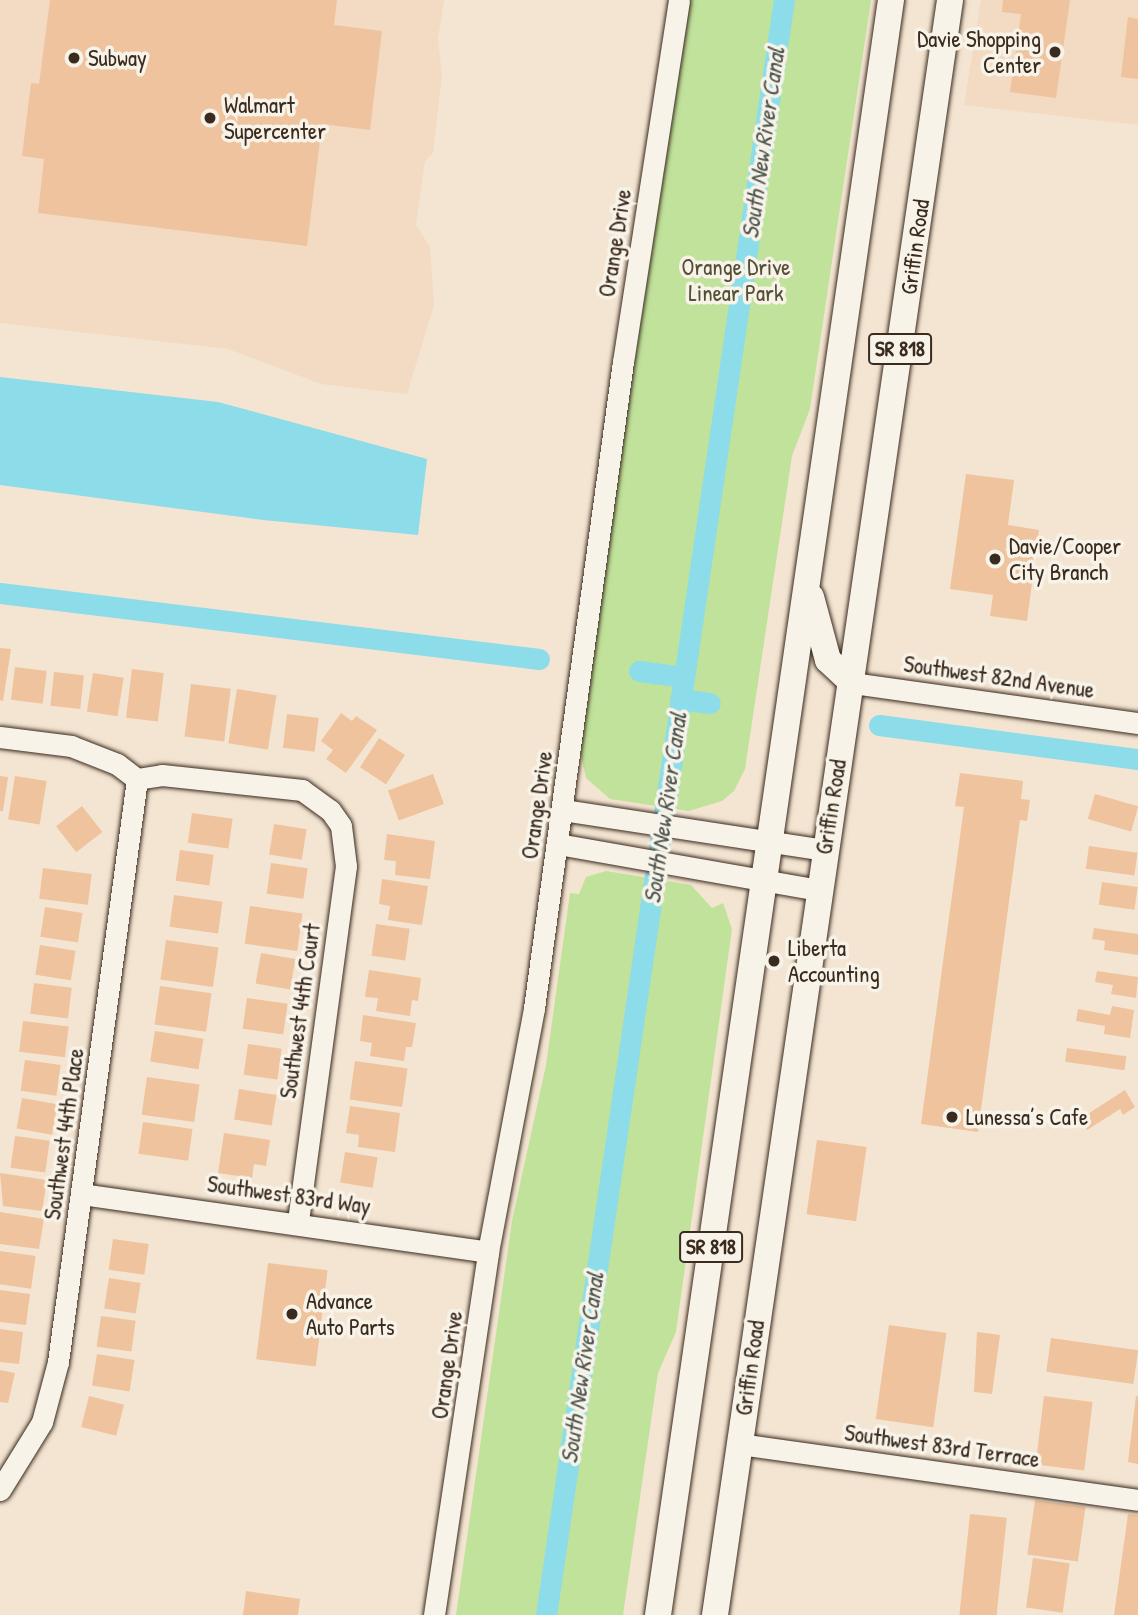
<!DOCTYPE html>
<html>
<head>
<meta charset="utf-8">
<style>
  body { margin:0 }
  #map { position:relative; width:1138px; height:1615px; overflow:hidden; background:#f4e5d2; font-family:"Patrick Hand",sans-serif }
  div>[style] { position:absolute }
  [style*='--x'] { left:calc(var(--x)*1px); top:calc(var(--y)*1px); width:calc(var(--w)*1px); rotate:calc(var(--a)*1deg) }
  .built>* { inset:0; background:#f2dbc2 }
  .green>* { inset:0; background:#c0e29b }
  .water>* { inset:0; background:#8cdce9 }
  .canal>* { height:21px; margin:-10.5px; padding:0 10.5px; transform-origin:10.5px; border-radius:10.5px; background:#8cdce9 }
  .building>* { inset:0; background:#eec39e; transform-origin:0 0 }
  .roads { filter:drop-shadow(0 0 2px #3b2a1e) drop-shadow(0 0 2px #3b2a1e) }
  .minor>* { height:21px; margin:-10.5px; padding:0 10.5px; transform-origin:10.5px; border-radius:10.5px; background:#f7f3e8 }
  .major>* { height:26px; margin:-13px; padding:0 13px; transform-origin:13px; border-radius:13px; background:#f7f3e8 }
  .dots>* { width:19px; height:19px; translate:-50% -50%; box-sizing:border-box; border:4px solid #f7f3e8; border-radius:50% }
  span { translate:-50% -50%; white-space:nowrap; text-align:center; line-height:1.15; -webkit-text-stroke:7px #f7f3e8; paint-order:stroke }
  .shield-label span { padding:2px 5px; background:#f7f3e8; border:2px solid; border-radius:5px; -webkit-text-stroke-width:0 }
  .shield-label { font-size:21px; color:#3b2a1e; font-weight:700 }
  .poi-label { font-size:23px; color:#3b2a1e }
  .right { translate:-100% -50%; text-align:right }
  .left { translate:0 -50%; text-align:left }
  .street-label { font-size:23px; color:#3b2a1e }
  .park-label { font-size:23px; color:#564f37 }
  .water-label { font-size:24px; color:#4f5651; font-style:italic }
</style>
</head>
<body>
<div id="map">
  <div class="built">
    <i style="clip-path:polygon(0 0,444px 0,438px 39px,442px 74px,433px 153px,425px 161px,416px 225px,430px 247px,434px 305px,407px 394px,321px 384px,228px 349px,0 323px)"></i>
    <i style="clip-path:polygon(981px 0,1138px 0,1138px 125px,964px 105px)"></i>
  </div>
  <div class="green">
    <i style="clip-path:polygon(687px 0,871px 0,810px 409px,792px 456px,745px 769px,734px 791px,722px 801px,689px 811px,610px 799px,586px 778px,580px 751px,635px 340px)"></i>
    <i style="clip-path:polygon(606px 871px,691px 885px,712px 908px,723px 903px,732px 929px,676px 1332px,658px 1373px,623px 1615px,456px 1615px,512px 1221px,546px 1065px,570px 893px,579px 894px,586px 877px)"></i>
  </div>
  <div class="water">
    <i style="clip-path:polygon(0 377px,218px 402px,427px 459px,418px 535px,263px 520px,0 485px)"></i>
  </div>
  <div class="canal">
    <i style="--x:0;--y:593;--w:543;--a:6.98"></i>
    <i style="--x:639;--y:671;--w:44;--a:7.8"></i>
    <i style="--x:680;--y:699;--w:30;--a:8"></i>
    <i style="--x:879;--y:725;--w:261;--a:7.5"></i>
    <i style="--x:546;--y:1615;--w:1632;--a:-81.62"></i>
  </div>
  <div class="building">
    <i style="clip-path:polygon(50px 0,337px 0,334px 25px,382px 31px,370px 130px,322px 124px,307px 246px,38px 213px,44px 159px,22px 156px,31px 83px,39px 84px)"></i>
    <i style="clip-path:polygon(1003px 0,1070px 0,1056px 98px,1010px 92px,1021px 14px,1002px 12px)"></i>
    <i style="clip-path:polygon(1128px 17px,1138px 19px,1138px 79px,1121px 77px)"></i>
    <i style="clip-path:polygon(966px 474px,1014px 480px,1008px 525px,1039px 530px,1027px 621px,990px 616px,993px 595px,950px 589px)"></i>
    <i style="clip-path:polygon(0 648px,11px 649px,3px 701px,0 700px)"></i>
    <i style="left:15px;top:667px;width:32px;height:33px;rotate:7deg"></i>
    <i style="left:132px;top:669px;width:32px;height:49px;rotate:7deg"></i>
    <i style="left:54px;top:672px;width:30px;height:34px;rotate:6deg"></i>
    <i style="left:93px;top:673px;width:31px;height:39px;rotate:9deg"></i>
    <i style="left:191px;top:684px;width:40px;height:53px;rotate:7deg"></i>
    <i style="left:237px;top:689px;width:40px;height:55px;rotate:9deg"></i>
    <i style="clip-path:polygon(341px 713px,352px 721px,356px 716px,377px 730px,346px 773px,326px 759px,333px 750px,321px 741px)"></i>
    <i style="left:287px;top:714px;width:32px;height:34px;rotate:7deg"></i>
    <i style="left:379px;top:738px;width:31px;height:35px;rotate:33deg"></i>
    <i style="clip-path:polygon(960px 773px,1023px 781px,1021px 799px,1030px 800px,1027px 821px,1020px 820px,978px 1132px,921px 1124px,964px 807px,955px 806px)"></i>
    <i style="left:433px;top:774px;width:32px;height:48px;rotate:70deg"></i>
    <i style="clip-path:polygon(0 776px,8px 777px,3px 811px,0 811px)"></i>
    <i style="left:15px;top:776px;width:32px;height:44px;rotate:9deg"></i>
    <i style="left:1095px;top:794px;width:45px;height:26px;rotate:16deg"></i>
    <i style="left:82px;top:806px;width:33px;height:33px;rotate:52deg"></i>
    <i style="left:192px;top:813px;width:41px;height:30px;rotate:8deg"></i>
    <i style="left:274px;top:824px;width:33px;height:31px;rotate:9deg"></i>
    <i style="clip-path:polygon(387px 834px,435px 841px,430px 879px,395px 875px,396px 861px,384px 860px)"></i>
    <i style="left:1089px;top:846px;width:49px;height:23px;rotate:8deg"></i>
    <i style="left:180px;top:850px;width:34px;height:31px;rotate:8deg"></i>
    <i style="left:271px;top:863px;width:37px;height:31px;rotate:8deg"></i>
    <i style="left:43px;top:868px;width:49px;height:31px;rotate:7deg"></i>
    <i style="clip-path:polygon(382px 879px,428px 886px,422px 925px,388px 920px,390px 906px,379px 904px)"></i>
    <i style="left:1102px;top:882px;width:36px;height:23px;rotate:8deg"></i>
    <i style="left:174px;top:895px;width:49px;height:32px;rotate:8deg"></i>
    <i style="left:250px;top:906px;width:53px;height:38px;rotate:8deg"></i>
    <i style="left:45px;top:907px;width:38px;height:30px;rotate:9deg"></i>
    <i style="left:376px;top:924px;width:34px;height:32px;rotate:8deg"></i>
    <i style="clip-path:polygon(1094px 928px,1138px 934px,1138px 955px,1104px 950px,1105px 941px,1092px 939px)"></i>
    <i style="left:166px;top:940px;width:53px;height:40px;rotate:8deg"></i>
    <i style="left:40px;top:945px;width:36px;height:30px;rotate:9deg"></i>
    <i style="left:261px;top:953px;width:35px;height:31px;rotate:10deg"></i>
    <i style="clip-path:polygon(369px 970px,421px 978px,418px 1001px,412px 1000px,410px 1016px,376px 1011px,378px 998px,365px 997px)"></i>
    <i style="clip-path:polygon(1097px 971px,1138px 977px,1136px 998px,1111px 994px,1113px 985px,1095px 982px)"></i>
    <i style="left:34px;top:983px;width:38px;height:31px;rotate:7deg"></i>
    <i style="left:160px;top:986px;width:52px;height:39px;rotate:8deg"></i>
    <i style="left:247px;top:998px;width:41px;height:31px;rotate:8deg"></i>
    <i style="clip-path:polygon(1112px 1006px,1134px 1010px,1130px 1038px,1104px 1034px,1105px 1026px,1076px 1021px,1078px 1009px,1110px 1015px)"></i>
    <i style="clip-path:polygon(363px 1015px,416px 1023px,412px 1047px,406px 1047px,404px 1061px,370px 1056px,372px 1043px,360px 1041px)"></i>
    <i style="left:23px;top:1021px;width:46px;height:31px;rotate:7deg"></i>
    <i style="left:155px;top:1031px;width:49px;height:31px;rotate:9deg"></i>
    <i style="left:248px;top:1044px;width:34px;height:31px;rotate:8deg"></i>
    <i style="left:1067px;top:1048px;width:60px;height:14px;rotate:8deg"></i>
    <i style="left:25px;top:1060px;width:36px;height:31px;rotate:8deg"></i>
    <i style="left:355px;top:1061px;width:53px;height:39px;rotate:8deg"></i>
    <i style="left:147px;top:1077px;width:53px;height:38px;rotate:8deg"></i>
    <i style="left:239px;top:1089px;width:38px;height:31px;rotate:9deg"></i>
    <i style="clip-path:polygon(1125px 1090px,1135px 1107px,1123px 1115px,1120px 1109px,1087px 1130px,1080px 1119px)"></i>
    <i style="left:22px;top:1098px;width:36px;height:31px;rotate:10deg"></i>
    <i style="clip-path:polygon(350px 1106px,400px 1113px,395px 1152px,358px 1147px,359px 1135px,346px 1133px)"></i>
    <i style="left:143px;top:1122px;width:50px;height:32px;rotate:8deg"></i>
    <i style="clip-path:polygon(224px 1133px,270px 1140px,266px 1166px,254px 1164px,252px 1178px,218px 1173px)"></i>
    <i style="left:15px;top:1136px;width:35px;height:32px;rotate:8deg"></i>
    <i style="left:817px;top:1140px;width:50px;height:75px;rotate:8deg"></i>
    <i style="left:345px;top:1152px;width:33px;height:31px;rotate:9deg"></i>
    <i style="clip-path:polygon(0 1173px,47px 1180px,42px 1211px,3px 1206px)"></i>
    <i style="clip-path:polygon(0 1212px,44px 1219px,39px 1249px,0 1244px)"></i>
    <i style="left:113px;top:1239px;width:36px;height:31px;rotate:8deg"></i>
    <i style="left:0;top:1251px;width:36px;height:33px;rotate:8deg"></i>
    <i style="left:268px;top:1263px;width:60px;height:97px;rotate:7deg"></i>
    <i style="left:109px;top:1278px;width:32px;height:31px;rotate:9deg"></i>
    <i style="clip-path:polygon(0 1290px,30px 1294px,26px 1325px,0 1322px)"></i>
    <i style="left:101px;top:1316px;width:35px;height:31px;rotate:8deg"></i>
    <i style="left:889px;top:1325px;width:58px;height:95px;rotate:8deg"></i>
    <i style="clip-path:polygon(0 1329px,23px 1332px,19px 1364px,0 1362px)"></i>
    <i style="clip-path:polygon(977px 1332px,1000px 1335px,992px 1394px,974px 1392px)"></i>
    <i style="left:1051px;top:1338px;width:88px;height:34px;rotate:8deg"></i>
    <i style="left:97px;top:1354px;width:38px;height:32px;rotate:9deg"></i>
    <i style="clip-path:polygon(0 1370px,15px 1373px,8px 1403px,0 1402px)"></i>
    <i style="left:89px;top:1396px;width:36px;height:32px;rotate:14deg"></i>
    <i style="left:1044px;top:1396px;width:49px;height:69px;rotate:7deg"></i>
    <i style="clip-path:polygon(1136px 1396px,1138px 1396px,1138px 1464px,1128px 1462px)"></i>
    <i style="left:1035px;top:1500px;width:51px;height:55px;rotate:8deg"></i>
    <i style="left:970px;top:1514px;width:37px;height:102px;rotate:6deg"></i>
    <i style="clip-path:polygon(1128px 1514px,1138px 1515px,1138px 1615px,1114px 1615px)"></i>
    <i style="left:1033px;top:1558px;width:37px;height:50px;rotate:8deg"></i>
    <i style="clip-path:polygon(246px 1591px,300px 1599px,298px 1615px,243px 1615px)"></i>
  </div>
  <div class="roads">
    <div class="minor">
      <i style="--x:853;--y:683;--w:288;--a:8"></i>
      <i style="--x:0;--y:737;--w:72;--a:7.2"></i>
      <i style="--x:71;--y:746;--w:49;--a:21.4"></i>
      <i style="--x:117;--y:764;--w:25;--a:37"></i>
      <i style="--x:137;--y:779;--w:25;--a:-9"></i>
      <i style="--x:162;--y:775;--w:141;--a:6.1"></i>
      <i style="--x:302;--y:790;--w:34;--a:36"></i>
      <i style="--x:330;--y:810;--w:19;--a:55"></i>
      <i style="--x:341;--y:826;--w:40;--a:82.9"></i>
      <i style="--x:346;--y:866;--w:359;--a:97.7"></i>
      <i style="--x:563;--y:810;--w:264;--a:8.7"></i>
      <i style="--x:558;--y:844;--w:264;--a:10"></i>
      <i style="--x:82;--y:1194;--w:410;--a:8.1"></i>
      <i style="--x:740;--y:1444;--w:402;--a:8"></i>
      <i style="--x:0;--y:1490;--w:80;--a:-58.3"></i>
      <i style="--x:42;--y:1422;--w:62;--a:-75.1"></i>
      <i style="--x:58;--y:1362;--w:588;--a:-82.28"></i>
      <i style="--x:434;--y:1615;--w:367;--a:-81.5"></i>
      <i style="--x:488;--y:1252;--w:248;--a:-79.3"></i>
      <i style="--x:534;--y:1008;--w:652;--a:-82.16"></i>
      <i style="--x:623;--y:362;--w:366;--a:-81.2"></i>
    </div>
    <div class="major">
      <i style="--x:811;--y:597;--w:65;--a:74.9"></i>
      <i style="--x:828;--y:660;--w:34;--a:43"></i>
      <i style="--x:658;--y:1615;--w:1632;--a:-81.79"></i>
      <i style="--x:715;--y:1615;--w:1632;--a:-81.72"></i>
    </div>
  </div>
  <div class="dots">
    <i style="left:1055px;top:52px;background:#3b2a1e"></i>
    <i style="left:74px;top:58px;background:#3b2a1e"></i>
    <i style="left:210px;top:118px;background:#3b2a1e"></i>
    <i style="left:995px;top:559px;background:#3b2a1e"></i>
    <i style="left:774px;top:961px;background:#3b2a1e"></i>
    <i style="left:952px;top:1117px;background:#3b2a1e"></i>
    <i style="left:292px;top:1314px;background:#3b2a1e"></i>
  </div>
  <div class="shield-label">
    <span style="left:900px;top:349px">SR 818</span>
    <span style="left:711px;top:1247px">SR 818</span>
  </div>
  <div class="poi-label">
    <span class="right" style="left:1041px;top:52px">Davie Shopping<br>Center</span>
    <span class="left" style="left:88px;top:58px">Subway</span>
    <span class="left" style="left:224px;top:118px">Walmart<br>Supercenter</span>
    <span class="left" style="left:1009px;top:559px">Davie/Cooper<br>City Branch</span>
    <span class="left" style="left:788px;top:961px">Liberta<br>Accounting</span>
    <span class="left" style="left:966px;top:1117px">Lunessa’s Cafe</span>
    <span class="left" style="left:306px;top:1314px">Advance<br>Auto Parts</span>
  </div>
  <div class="street-label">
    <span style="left:615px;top:243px;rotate:-81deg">Orange Drive</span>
    <span style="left:915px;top:247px;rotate:-82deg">Griffin Road</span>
    <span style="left:999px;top:677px;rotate:8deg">Southwest 82nd Avenue</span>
    <span style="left:537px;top:805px;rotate:-82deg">Orange Drive</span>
    <span style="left:831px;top:807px;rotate:-81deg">Griffin Road</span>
    <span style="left:300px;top:1011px;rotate:-82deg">Southwest 44th Court</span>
    <span style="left:64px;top:1134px;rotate:-82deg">Southwest 44th Place</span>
    <span style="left:289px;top:1195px;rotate:8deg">Southwest 83rd Way</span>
    <span style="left:447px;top:1365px;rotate:-82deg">Orange Drive</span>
    <span style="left:750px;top:1368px;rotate:-82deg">Griffin Road</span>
    <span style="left:942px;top:1446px;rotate:8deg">Southwest 83rd Terrace</span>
  </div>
  <div class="park-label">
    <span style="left:736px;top:280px">Orange Drive<br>Linear Park</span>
  </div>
  <div class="water-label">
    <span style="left:763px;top:143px;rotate:-82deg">South New River Canal</span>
    <span style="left:665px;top:808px;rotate:-82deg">South New River Canal</span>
    <span style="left:582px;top:1368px;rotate:-82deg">South New River Canal</span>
  </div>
</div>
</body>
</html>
